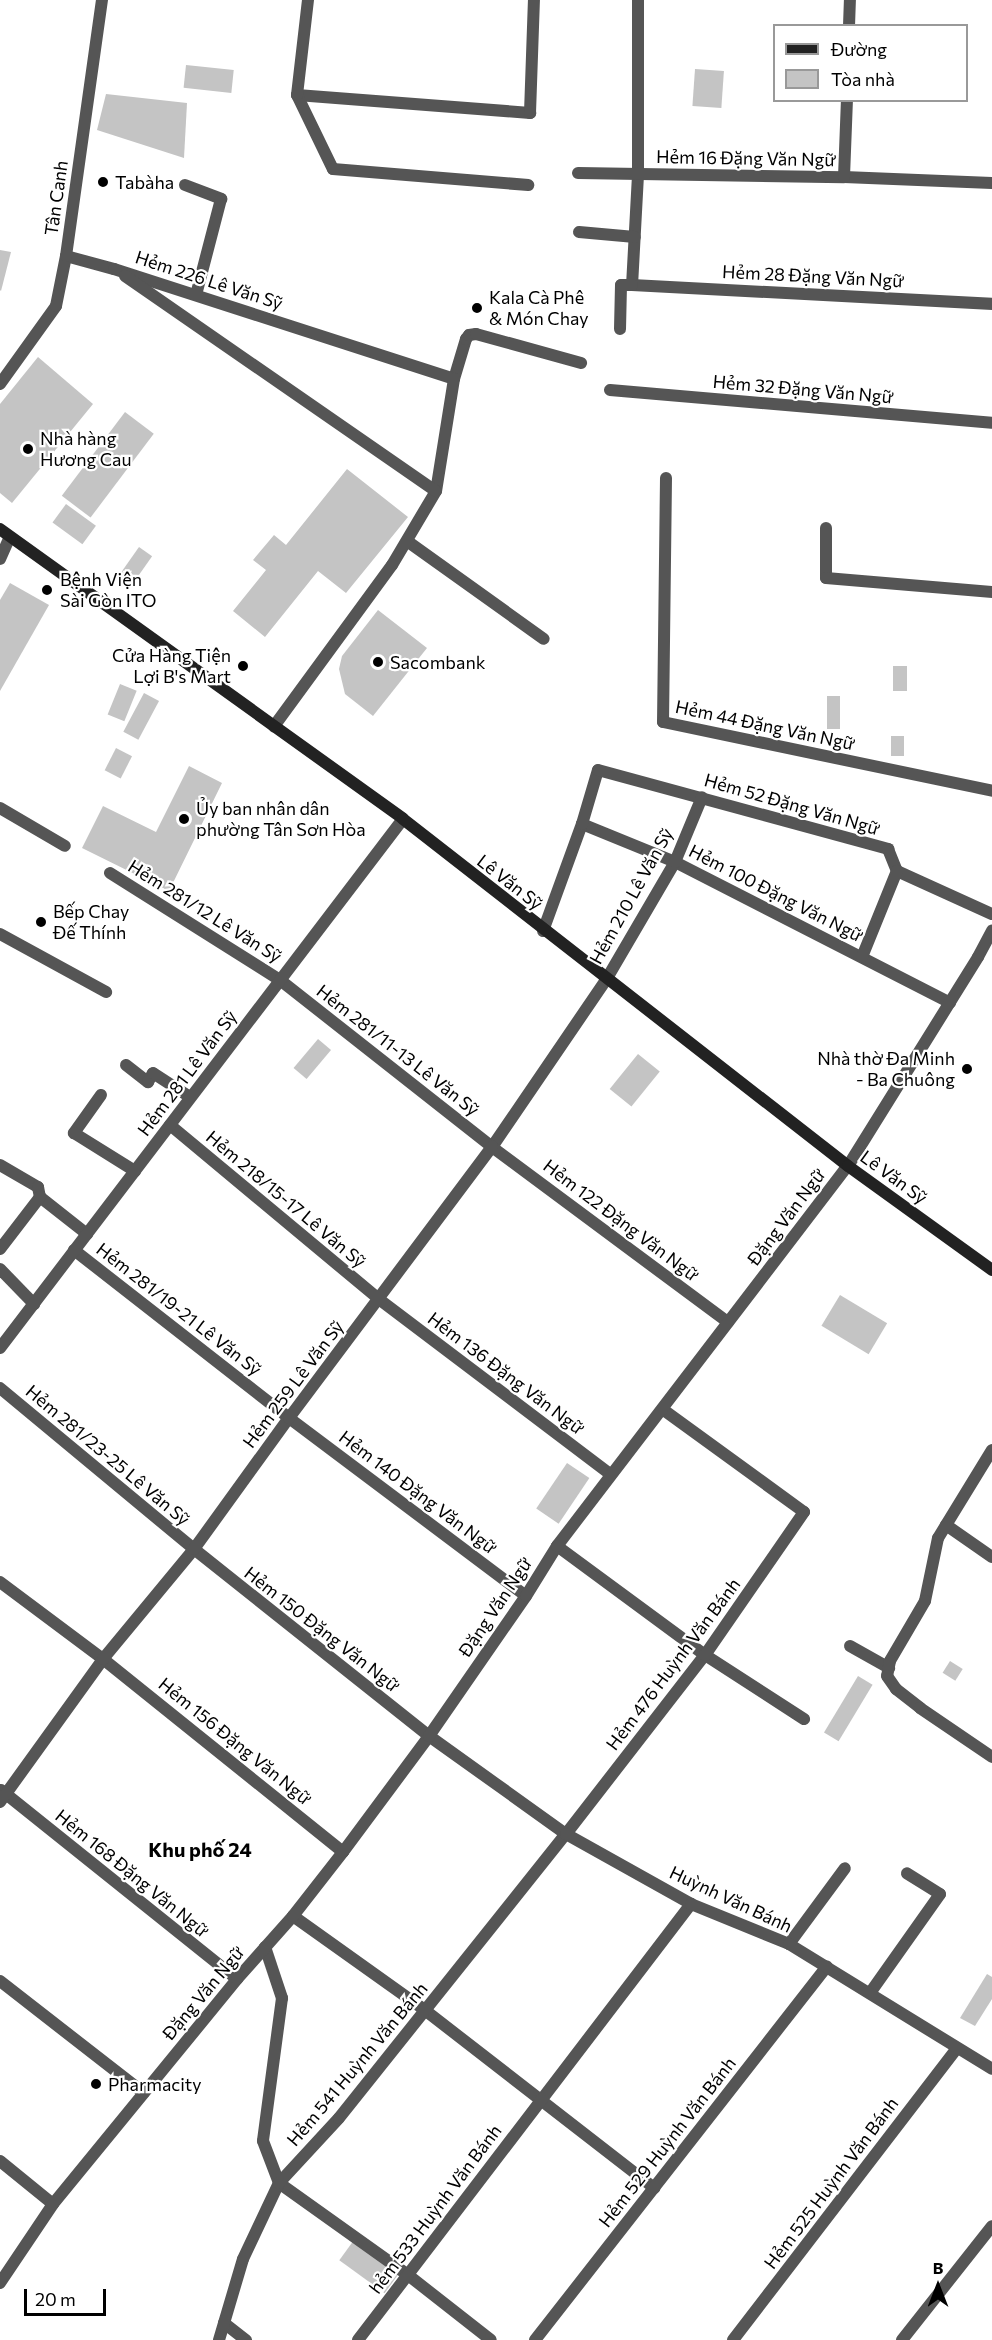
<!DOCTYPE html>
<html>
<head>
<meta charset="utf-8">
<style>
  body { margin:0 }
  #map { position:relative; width:992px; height:2340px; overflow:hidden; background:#fff; font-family:Commissioner,sans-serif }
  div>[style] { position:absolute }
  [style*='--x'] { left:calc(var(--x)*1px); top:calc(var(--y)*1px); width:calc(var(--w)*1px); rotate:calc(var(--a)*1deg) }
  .building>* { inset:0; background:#c4c4c4; transform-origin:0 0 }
  .service>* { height:12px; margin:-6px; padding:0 6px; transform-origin:6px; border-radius:6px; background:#555 }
  .minor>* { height:12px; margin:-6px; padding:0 6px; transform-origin:6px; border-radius:6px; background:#555 }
  .tertiary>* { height:12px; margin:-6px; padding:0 6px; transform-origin:6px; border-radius:6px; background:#555 }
  .secondary>* { height:12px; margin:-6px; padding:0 6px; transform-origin:6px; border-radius:6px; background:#222 }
  .dots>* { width:16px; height:16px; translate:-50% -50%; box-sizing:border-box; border:3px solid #fff; border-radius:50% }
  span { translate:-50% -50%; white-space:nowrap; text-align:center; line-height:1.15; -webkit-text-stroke:4.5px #fff; paint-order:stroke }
  .street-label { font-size:18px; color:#000 }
  .poi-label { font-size:18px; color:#000 }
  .left { translate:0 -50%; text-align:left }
  .right { translate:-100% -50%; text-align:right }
  .neighbourhood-label { font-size:20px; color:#000; font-weight:700 }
  .legend { position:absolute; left:773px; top:24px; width:195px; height:78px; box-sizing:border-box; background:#fff; border:2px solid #999; margin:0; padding:8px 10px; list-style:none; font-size:18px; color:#000 }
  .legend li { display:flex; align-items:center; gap:12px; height:30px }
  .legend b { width:30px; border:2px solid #999 }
  .north { position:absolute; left:908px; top:2256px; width:60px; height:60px; -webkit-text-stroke:4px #fff; paint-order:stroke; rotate:0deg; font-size:16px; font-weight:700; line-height:24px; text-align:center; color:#000 }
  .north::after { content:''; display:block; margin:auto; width:21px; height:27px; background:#000; clip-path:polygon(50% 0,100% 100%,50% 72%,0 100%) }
  .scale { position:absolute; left:24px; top:2289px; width:82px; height:27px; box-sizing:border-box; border:3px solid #000; border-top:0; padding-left:8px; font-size:18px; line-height:21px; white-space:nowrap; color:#000; -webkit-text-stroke:4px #fff; paint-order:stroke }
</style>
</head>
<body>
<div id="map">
  <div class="building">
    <i style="left:186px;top:65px;width:48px;height:23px;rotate:6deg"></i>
    <i style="left:695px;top:69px;width:29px;height:37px;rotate:4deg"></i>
    <i style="clip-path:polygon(106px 94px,187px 103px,184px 158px,97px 130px)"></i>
    <i style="clip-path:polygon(0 250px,11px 252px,1px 291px,0 290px)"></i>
    <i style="clip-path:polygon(38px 357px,93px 404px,12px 503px,0 493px,0 404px)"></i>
    <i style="left:125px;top:412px;width:36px;height:105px;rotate:37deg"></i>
    <i style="clip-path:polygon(347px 469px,408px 517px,346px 593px,318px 571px,265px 637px,233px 611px,266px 570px,253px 560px,274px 535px,286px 545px)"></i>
    <i style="left:66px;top:504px;width:37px;height:23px;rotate:36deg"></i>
    <i style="left:139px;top:547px;width:16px;height:34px;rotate:35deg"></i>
    <i style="clip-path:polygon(10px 583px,49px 605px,0 691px,0 600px)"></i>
    <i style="clip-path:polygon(378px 610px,427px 648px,373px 716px,345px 694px,339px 669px,342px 656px)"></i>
    <i style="left:893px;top:666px;width:14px;height:25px"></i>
    <i style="left:120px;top:684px;width:18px;height:33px;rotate:22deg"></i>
    <i style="left:144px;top:693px;width:17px;height:44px;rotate:28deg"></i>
    <i style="left:827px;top:696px;width:13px;height:33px"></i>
    <i style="left:891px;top:736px;width:13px;height:20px"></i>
    <i style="left:116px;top:748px;width:18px;height:25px;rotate:27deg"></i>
    <i style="clip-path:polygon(189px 766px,222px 783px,169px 891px,82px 848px,103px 806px,156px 832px)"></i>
    <i style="left:318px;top:1039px;width:17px;height:38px;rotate:40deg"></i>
    <i style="left:638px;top:1054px;width:28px;height:45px;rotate:39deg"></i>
    <i style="left:840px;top:1295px;width:55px;height:36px;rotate:31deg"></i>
    <i style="left:567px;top:1463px;width:27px;height:55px;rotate:34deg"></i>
    <i style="left:950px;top:1661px;width:15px;height:14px;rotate:32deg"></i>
    <i style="left:858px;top:1676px;width:17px;height:66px;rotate:31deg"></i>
    <i style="clip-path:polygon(987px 1974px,992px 1977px,992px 1999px,975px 2026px,960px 2018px)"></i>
    <i style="left:354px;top:2240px;width:56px;height:25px;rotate:36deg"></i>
  </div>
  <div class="service">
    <i style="--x:638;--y:0;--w:175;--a:90"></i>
    <i style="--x:638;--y:175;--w:110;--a:93.1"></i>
    <i style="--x:632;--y:285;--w:361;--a:3"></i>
    <i style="--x:849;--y:26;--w:26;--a:-88"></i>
    <i style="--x:297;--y:95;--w:234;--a:4.4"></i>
    <i style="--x:530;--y:113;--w:113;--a:-88"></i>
    <i style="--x:297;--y:95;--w:82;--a:64.1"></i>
    <i style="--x:333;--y:169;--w:196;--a:4.7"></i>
    <i style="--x:578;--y:173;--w:266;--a:0.9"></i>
    <i style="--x:844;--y:177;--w:148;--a:2.3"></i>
    <i style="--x:844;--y:177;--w:77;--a:-87.8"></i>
    <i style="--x:579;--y:232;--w:56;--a:5.1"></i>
    <i style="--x:620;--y:329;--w:44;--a:-88.7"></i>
    <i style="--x:621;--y:285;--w:11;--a:0"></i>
    <i style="--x:454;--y:379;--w:42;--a:-73.3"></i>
    <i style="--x:466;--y:339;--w:5;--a:-53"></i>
    <i style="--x:469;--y:335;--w:7;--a:-8"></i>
    <i style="--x:476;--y:334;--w:109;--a:15.4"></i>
    <i style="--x:610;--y:390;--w:383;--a:4.9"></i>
    <i style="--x:407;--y:541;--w:168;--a:35.6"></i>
    <i style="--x:0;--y:808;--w:75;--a:30.3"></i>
    <i style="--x:582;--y:824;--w:100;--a:22.2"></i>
    <i style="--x:675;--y:862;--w:309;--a:27.1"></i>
    <i style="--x:543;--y:931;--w:114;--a:-70"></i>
    <i style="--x:582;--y:824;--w:56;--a:-73.5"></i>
    <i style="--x:598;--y:770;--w:301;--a:15.2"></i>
    <i style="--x:888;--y:849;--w:24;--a:68"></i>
    <i style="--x:897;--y:871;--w:104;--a:24.4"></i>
    <i style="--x:0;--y:934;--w:121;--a:28.7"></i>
    <i style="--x:862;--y:957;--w:93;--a:-67.9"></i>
    <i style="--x:126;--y:1065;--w:28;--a:38"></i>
    <i style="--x:148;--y:1082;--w:10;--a:-61"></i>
    <i style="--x:153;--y:1073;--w:44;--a:33"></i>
    <i style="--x:101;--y:1095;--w:47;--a:125.4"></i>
    <i style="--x:74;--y:1133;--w:72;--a:31.9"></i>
    <i style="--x:492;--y:1147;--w:202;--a:-55.7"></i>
    <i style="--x:606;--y:980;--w:137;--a:-59.7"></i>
    <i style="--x:675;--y:862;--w:70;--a:-67.4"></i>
    <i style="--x:0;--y:1165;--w:44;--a:30.1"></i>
    <i style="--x:38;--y:1187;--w:10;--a:79"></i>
    <i style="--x:40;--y:1197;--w:60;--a:38.2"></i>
    <i style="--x:0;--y:1249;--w:66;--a:-52.4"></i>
    <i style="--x:0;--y:1269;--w:49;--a:45.8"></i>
    <i style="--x:946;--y:1525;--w:56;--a:34.8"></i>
    <i style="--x:557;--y:1546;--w:184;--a:36.4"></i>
    <i style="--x:705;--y:1655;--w:118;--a:32.9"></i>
    <i style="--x:850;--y:1646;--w:45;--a:29.4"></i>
    <i style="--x:566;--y:1834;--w:227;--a:-52.2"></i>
    <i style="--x:705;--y:1655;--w:174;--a:-55.3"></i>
    <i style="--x:804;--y:1512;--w:175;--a:-144"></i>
    <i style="--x:293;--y:1916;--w:163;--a:35.5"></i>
    <i style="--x:789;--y:1944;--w:94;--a:-53.6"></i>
    <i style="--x:870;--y:1993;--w:121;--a:-54.7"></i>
    <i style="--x:940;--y:1894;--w:39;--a:-148"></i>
    <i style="--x:279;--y:2183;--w:158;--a:35.5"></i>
    <i style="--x:408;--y:2275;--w:105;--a:38.1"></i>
    <i style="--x:224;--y:2323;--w:28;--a:38"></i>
  </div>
  <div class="minor">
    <i style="--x:297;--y:95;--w:96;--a:-83.4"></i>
    <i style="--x:185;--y:185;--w:39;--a:21"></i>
    <i style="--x:221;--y:199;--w:99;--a:104.6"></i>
    <i style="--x:66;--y:256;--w:50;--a:15.2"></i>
    <i style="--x:114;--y:269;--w:357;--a:17.9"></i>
    <i style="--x:454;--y:379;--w:113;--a:99.1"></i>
    <i style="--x:436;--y:491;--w:86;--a:120.7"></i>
    <i style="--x:392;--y:565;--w:200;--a:126.2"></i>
    <i style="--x:125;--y:276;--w:378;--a:34.7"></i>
    <i style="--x:0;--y:384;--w:96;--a:-54.3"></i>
    <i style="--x:56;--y:306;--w:51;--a:-78.7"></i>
    <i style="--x:66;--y:256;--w:259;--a:-82"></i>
    <i style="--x:666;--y:478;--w:244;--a:90.7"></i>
    <i style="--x:663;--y:722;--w:336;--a:11.8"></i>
    <i style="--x:826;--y:528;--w:50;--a:90"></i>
    <i style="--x:826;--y:578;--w:167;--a:4.8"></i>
    <i style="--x:0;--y:559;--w:24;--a:-66"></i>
    <i style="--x:110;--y:873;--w:201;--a:32.2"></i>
    <i style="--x:280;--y:980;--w:270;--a:38.2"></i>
    <i style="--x:492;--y:1147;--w:294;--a:36.6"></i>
    <i style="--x:170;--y:1125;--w:273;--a:39.8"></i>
    <i style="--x:380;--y:1300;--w:288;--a:37.1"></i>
    <i style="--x:74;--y:1250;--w:273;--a:38"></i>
    <i style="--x:289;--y:1418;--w:296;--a:36.9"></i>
    <i style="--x:0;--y:1348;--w:665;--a:-52.7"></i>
    <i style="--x:0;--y:1388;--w:252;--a:39.7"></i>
    <i style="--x:194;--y:1549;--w:300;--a:38.5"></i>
    <i style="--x:992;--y:1450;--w:103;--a:121.5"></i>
    <i style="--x:938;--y:1538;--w:64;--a:101.7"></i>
    <i style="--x:925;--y:1601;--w:69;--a:120.3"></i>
    <i style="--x:890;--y:1661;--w:15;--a:101"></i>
    <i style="--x:887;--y:1676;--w:16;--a:55"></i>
    <i style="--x:896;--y:1689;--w:31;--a:38"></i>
    <i style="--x:920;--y:1708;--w:87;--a:34.2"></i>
    <i style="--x:0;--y:1582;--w:129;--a:36.8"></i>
    <i style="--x:103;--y:1659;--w:308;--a:38.8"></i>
    <i style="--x:1;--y:1790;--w:302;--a:38.7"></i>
    <i style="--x:0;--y:1802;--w:176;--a:-54.2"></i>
    <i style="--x:103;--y:1659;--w:143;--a:-50.4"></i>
    <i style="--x:194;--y:1549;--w:162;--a:-54.1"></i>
    <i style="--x:289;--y:1418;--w:339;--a:-53.2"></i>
    <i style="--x:265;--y:1947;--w:54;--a:71.6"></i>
    <i style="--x:282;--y:1998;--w:144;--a:97.6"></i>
    <i style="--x:263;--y:2141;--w:45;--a:69.1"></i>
    <i style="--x:0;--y:1981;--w:182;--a:37.9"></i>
    <i style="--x:426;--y:2011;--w:289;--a:37.8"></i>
    <i style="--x:0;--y:2161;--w:68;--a:39.1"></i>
    <i style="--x:219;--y:2340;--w:84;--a:-73.5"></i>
    <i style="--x:243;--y:2259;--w:84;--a:-64.7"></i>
    <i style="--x:279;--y:2183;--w:88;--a:-47.3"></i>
    <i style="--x:339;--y:2118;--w:364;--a:-51.4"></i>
    <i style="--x:358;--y:2340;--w:549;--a:-52.63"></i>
    <i style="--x:535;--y:2340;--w:474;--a:-52"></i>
    <i style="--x:733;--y:2340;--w:368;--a:-52.5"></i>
    <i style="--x:902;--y:2340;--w:145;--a:-51.7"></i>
  </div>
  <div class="tertiary">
    <i style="--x:429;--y:1736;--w:168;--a:35.6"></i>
    <i style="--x:566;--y:1834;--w:143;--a:29.2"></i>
    <i style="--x:691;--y:1904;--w:106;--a:22.2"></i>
    <i style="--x:789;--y:1944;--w:238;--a:31.6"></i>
    <i style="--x:0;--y:2283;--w:95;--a:-56.1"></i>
    <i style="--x:53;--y:2204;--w:291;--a:-50.7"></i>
    <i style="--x:237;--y:1979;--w:84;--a:-48.4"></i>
    <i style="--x:293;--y:1916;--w:81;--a:-52"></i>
    <i style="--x:343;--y:1852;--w:144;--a:-53.4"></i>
    <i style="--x:429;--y:1736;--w:170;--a:-55.3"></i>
    <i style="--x:526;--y:1596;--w:59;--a:-58.2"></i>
    <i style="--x:557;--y:1546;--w:479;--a:-52.6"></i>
    <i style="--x:848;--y:1166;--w:246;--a:-58.1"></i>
    <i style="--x:978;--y:957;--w:30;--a:-62"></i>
  </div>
  <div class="secondary">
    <i style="--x:0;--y:529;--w:496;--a:35.7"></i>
    <i style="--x:403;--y:819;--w:564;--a:37.95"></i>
    <i style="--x:848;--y:1166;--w:178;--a:35.8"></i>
  </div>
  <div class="dots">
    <i style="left:103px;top:182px;background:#000"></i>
    <i style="left:477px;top:308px;background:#000"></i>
    <i style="left:28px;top:449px;background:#000"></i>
    <i style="left:47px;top:590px;background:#000"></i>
    <i style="left:378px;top:662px;background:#000"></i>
    <i style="left:243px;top:666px;background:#000"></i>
    <i style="left:184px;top:819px;background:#000"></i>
    <i style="left:41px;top:922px;background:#000"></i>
    <i style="left:967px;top:1069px;background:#000"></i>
    <i style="left:96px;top:2084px;background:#000"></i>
  </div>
  <div class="street-label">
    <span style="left:746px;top:158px;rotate:1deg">Hẻm 16 Đặng Văn Ngữ</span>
    <span style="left:56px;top:198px;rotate:-82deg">Tân Canh</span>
    <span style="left:813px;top:276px;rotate:3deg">Hẻm 28 Đặng Văn Ngữ</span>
    <span style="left:209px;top:280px;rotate:18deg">Hẻm 226 Lê Văn Sỹ</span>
    <span style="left:803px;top:389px;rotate:5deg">Hẻm 32 Đặng Văn Ngữ</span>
    <span style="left:765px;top:725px;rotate:12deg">Hẻm 44 Đặng Văn Ngữ</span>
    <span style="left:792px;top:804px;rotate:16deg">Hẻm 52 Đặng Văn Ngữ</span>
    <span style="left:510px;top:882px;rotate:38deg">Lê Văn Sỹ</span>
    <span style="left:776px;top:893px;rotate:27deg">Hẻm 100 Đặng Văn Ngữ</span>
    <span style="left:631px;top:896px;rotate:-61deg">Hẻm 210 Lê Văn Sỹ</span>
    <span style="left:205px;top:911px;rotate:32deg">Hẻm 281/12 Lê Văn Sỹ</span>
    <span style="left:398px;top:1050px;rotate:38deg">Hẻm 281/11-13 Lê Văn Sỹ</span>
    <span style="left:187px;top:1073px;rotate:-53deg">Hẻm 281 Lê Văn Sỹ</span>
    <span style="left:894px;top:1177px;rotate:36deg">Lê Văn Sỹ</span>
    <span style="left:286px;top:1199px;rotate:40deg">Hẻm 218/15-17 Lê Văn Sỹ</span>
    <span style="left:786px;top:1217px;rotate:-53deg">Đặng Văn Ngữ</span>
    <span style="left:621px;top:1220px;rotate:37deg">Hẻm 122 Đặng Văn Ngữ</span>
    <span style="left:179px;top:1309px;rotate:38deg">Hẻm 281/19-21 Lê Văn Sỹ</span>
    <span style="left:506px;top:1373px;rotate:37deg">Hẻm 136 Đặng Văn Ngữ</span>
    <span style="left:293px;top:1384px;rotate:-53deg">Hẻm 259 Lê Văn Sỹ</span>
    <span style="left:108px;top:1455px;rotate:40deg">Hẻm 281/23-25 Lê Văn Sỹ</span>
    <span style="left:418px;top:1492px;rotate:37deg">Hẻm 140 Đặng Văn Ngữ</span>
    <span style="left:495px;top:1607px;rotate:-56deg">Đặng Văn Ngữ</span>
    <span style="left:322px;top:1629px;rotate:38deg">Hẻm 150 Đặng Văn Ngữ</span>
    <span style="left:673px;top:1664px;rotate:-53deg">Hẻm 476 Huỳnh Văn Bánh</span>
    <span style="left:235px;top:1741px;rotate:39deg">Hẻm 156 Đặng Văn Ngữ</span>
    <span style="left:132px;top:1873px;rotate:39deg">Hẻm 168 Đặng Văn Ngữ</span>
    <span style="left:731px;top:1899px;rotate:25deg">Huỳnh Văn Bánh</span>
    <span style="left:203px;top:1993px;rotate:-50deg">Đặng Văn Ngữ</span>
    <span style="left:357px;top:2064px;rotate:-50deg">Hẻm 541 Huỳnh Văn Bánh</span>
    <span style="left:667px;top:2142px;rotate:-52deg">Hẻm 529 Huỳnh Văn Bánh</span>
    <span style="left:831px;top:2183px;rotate:-53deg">Hẻm 525 Huỳnh Văn Bánh</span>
    <span style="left:435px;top:2209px;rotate:-53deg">hẻm 533 Huỳnh Văn Bánh</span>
  </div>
  <div class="poi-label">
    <span class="left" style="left:115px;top:182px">Tabàha</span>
    <span class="left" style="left:489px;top:308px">Kala Cà Phê<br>&amp; Món Chay</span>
    <span class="left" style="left:40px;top:449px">Nhà hàng<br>Hương Cau</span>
    <span class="left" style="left:60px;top:590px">Bệnh Viện<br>Sài Gòn ITO</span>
    <span class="right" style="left:231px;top:666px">Cửa Hàng Tiện<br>Lợi B's Mart</span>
    <span class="left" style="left:390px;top:662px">Sacombank</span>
    <span class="left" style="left:196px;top:819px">Ủy ban nhân dân<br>phường Tân Sơn Hòa</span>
    <span class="left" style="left:53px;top:922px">Bếp Chay<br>Đế Thính</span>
    <span class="right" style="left:955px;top:1069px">Nhà thờ Đa Minh<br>- Ba Chuông</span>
    <span class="left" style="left:108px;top:2084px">Pharmacity</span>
  </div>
  <div class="neighbourhood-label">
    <span style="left:200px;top:1849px">Khu phố 24</span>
  </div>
  <ul class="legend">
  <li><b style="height:8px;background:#222"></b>Đường</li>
  <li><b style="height:16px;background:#c4c4c4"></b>Tòa nhà</li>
  </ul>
  <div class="north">B</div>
  <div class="scale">20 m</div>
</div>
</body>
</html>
